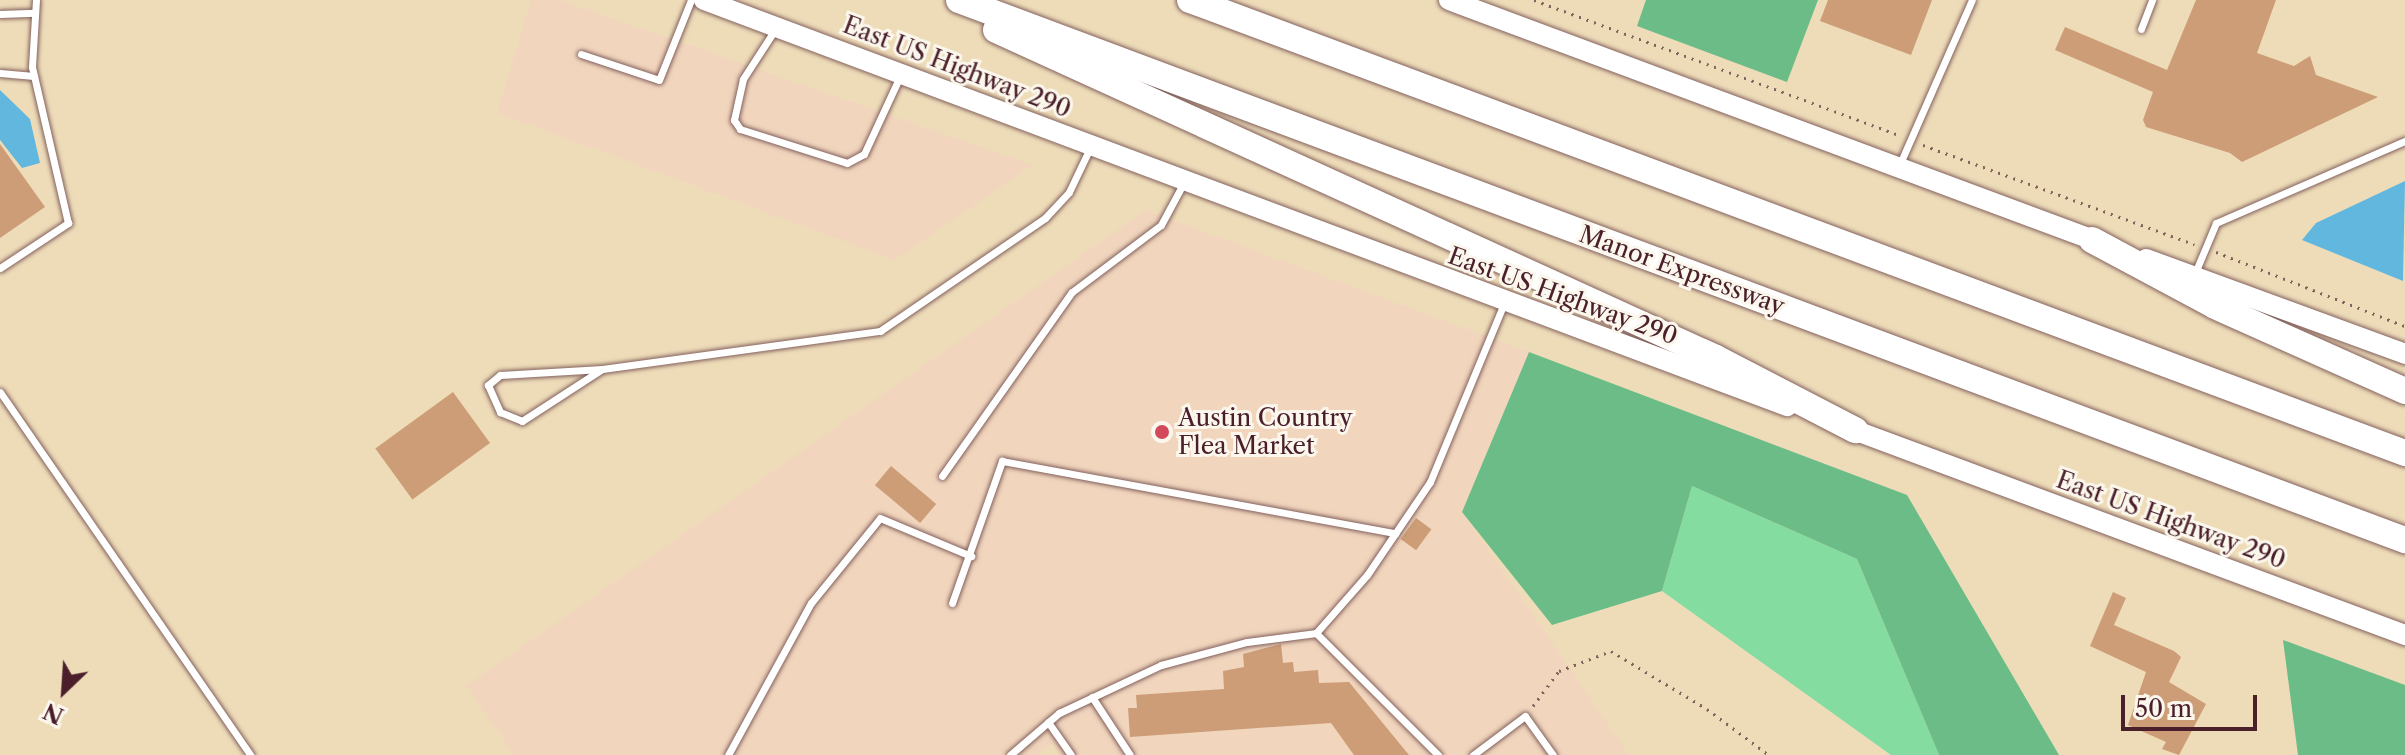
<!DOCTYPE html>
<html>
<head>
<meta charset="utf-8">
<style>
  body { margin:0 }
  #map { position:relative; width:2405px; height:755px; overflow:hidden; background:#eedcb9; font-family:"Libre Caslon Text",serif }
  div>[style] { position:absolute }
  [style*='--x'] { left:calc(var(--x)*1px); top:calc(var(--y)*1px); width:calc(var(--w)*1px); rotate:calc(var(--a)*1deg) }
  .built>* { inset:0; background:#f1d5bd }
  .green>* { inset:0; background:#84dca1 }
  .forest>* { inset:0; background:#6bbc87 }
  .water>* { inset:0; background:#62b7df }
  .building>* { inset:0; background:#cc9d76; transform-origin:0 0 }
  .path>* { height:3px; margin-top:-1.5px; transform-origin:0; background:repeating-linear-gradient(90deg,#83615d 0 2px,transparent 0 8px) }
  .roads { filter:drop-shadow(0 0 2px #83615d) drop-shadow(0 0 2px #83615d) }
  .service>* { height:7px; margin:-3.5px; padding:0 3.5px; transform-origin:3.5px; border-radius:3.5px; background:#fff }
  .secondary>* { height:20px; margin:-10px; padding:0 10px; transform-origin:10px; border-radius:10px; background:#fff }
  .motorway>* { height:26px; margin:-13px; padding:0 13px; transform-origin:13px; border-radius:13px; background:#fff }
  .dots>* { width:22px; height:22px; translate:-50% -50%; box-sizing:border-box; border:4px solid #fbf7ec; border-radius:50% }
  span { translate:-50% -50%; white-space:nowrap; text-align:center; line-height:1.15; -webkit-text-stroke:6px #fbf7ec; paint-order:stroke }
  .street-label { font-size:24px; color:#4a1f2b }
  .poi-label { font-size:24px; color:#4a1f2b }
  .left { translate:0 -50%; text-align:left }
  .north { position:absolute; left:24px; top:651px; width:80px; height:80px; -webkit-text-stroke:6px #fbf7ec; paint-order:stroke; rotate:205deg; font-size:22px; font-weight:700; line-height:32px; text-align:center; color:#4a1f2b }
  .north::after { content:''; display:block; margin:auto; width:28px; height:36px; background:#4a1f2b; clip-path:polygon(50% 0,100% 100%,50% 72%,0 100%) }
  .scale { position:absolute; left:2121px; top:695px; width:136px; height:36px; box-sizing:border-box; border:4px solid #4a1f2b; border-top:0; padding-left:10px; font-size:24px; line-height:28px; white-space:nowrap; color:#4a1f2b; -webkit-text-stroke:6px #fbf7ec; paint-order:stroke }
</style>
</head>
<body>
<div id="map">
  <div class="built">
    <i style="clip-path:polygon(531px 0,560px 0,1033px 165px,895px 260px,497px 113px)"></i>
    <i style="clip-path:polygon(1146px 210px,1529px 352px,1462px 512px,1629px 755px,1060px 755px,1052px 743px,1037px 755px,514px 755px,466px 686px)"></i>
  </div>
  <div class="green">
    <i style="clip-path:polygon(1692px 486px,1857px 559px,1939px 755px,1891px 755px,1662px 591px)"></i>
  </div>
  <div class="forest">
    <i style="clip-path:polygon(1646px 0,1818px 0,1787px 82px,1637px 26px)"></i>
    <i style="clip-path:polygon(1529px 352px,1907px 495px,2059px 755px,1939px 755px,1857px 559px,1692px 486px,1662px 591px,1552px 625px,1462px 512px)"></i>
    <i style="clip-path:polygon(2283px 640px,2405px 685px,2405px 755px,2298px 755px)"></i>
  </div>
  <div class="water">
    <i style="clip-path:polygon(0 90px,30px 119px,40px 163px,22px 168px,0 140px)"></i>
    <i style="clip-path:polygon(2405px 181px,2403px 281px,2302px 240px,2316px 223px)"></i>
  </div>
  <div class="building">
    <i style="clip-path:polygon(1828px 0,1932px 0,1911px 55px,1820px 21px)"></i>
    <i style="clip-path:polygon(2196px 0,2276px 0,2257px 53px,2294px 66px,2310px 56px,2316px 75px,2378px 97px,2242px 162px,2230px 153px,2146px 127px,2143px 120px,2153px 92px,2055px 50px,2065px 27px,2167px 70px)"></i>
    <i style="clip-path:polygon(0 144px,45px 207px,0 238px)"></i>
    <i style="left:453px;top:392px;width:63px;height:96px;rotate:54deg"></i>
    <i style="left:891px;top:466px;width:59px;height:25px;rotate:40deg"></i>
    <i style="left:1416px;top:518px;width:19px;height:26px;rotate:36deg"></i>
    <i style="clip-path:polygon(2113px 592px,2126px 598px,2114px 625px,2174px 651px,2181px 657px,2169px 682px,2206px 704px,2179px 755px,2162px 749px,2166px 742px,2128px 725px,2146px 672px,2090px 646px)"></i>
    <i style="clip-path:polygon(1281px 644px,1283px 663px,1293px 662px,1294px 672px,1318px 670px,1319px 683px,1349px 682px,1409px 755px,1354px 755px,1331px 723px,1130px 737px,1128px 708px,1137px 708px,1136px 695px,1224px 689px,1223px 671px,1244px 667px,1243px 654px)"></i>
  </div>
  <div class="path">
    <i style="--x:1534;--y:0;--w:388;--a:20.3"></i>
    <i style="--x:1923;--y:145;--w:289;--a:20.1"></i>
    <i style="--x:2216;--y:252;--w:203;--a:21.4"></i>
    <i style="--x:1533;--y:706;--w:44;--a:-53.4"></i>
    <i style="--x:1559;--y:671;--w:56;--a:-21"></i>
    <i style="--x:1611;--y:651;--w:112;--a:31.1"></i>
    <i style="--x:1707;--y:709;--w:77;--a:36.6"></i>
  </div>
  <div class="roads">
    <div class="service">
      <i style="--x:0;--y:14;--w:35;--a:-2"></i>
      <i style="--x:776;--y:28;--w:61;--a:122.9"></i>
      <i style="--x:743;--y:79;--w:42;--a:102.4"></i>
      <i style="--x:734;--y:120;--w:11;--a:56"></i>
      <i style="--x:740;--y:129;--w:112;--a:17.6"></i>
      <i style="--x:847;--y:163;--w:19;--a:-28"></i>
      <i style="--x:864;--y:154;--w:86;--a:-65.2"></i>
      <i style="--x:2141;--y:29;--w:31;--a:-69"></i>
      <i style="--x:581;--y:54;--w:82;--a:18.4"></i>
      <i style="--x:659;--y:80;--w:86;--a:-68.2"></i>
      <i style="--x:0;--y:73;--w:34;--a:5"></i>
      <i style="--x:1899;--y:166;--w:181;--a:-66.3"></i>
      <i style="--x:0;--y:268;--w:82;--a:-33.5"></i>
      <i style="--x:68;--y:223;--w:160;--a:-103"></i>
      <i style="--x:32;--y:67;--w:67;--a:-86.6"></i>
      <i style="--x:2195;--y:273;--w:54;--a:-67.2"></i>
      <i style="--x:2216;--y:223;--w:206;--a:-23.5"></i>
      <i style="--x:602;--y:369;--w:102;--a:176.6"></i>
      <i style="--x:500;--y:375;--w:16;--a:140"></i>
      <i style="--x:488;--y:385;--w:30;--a:66"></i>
      <i style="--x:500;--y:412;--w:24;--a:22"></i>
      <i style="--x:522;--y:421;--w:95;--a:-33"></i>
      <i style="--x:602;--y:369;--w:281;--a:-7.8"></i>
      <i style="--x:880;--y:331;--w:200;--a:-34.4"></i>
      <i style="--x:1045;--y:218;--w:35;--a:-47"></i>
      <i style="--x:1069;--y:192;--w:49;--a:-64.5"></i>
      <i style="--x:0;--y:392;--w:441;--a:55.4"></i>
      <i style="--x:942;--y:476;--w:225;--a:-54.8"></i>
      <i style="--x:1072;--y:292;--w:111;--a:-37"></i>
      <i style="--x:1161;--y:225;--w:47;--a:-61.8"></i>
      <i style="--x:952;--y:603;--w:151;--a:-70.6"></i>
      <i style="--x:1002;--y:461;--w:400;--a:10.4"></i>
      <i style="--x:1316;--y:633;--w:173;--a:45"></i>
      <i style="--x:1092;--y:697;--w:69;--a:56.8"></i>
      <i style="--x:1048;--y:722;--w:40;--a:55.1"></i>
      <i style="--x:728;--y:755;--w:173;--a:-61.4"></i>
      <i style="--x:811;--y:603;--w:109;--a:-50.9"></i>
      <i style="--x:880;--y:518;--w:99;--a:22.7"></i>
      <i style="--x:1010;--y:755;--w:65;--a:-40.6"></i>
      <i style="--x:1059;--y:713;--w:113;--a:-25.2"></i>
      <i style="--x:1161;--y:665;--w:89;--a:-15"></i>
      <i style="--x:1247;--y:642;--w:70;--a:-7.4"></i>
      <i style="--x:1316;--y:633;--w:77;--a:-48.7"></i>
      <i style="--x:1367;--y:575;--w:112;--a:-55.9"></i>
      <i style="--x:1430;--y:482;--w:194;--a:-67.5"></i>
      <i style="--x:1473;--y:755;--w:65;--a:-36.9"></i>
      <i style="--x:1525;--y:716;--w:48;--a:54.3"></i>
    </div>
    <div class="secondary">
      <i style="--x:704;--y:0;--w:1157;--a:20.55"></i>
      <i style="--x:1449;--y:0;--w:699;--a:20.43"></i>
      <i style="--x:2146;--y:259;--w:276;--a:20.1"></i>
      <i style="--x:1843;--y:426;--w:600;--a:20.4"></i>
    </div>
    <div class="motorway">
      <i style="--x:959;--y:0;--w:1544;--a:20.48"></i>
      <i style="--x:1190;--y:0;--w:1297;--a:20.45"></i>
      <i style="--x:996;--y:30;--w:791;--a:24.49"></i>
      <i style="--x:1716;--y:358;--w:157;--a:27.4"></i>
      <i style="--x:2092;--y:240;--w:140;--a:28.2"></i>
      <i style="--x:2215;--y:306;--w:208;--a:24.1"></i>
    </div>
  </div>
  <div class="dots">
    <i style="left:1162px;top:432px;background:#d1495b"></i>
  </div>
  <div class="street-label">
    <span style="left:957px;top:67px;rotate:21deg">East US Highway 290</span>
    <span style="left:1682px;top:270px;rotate:20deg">Manor Expressway</span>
    <span style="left:1563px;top:296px;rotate:20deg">East US Highway 290</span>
    <span style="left:2171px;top:520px;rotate:20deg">East US Highway 290</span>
  </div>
  <div class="poi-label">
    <span class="left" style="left:1178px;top:432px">Austin Country<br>Flea Market</span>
  </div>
  <div class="north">N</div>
  <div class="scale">50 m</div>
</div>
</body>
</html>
